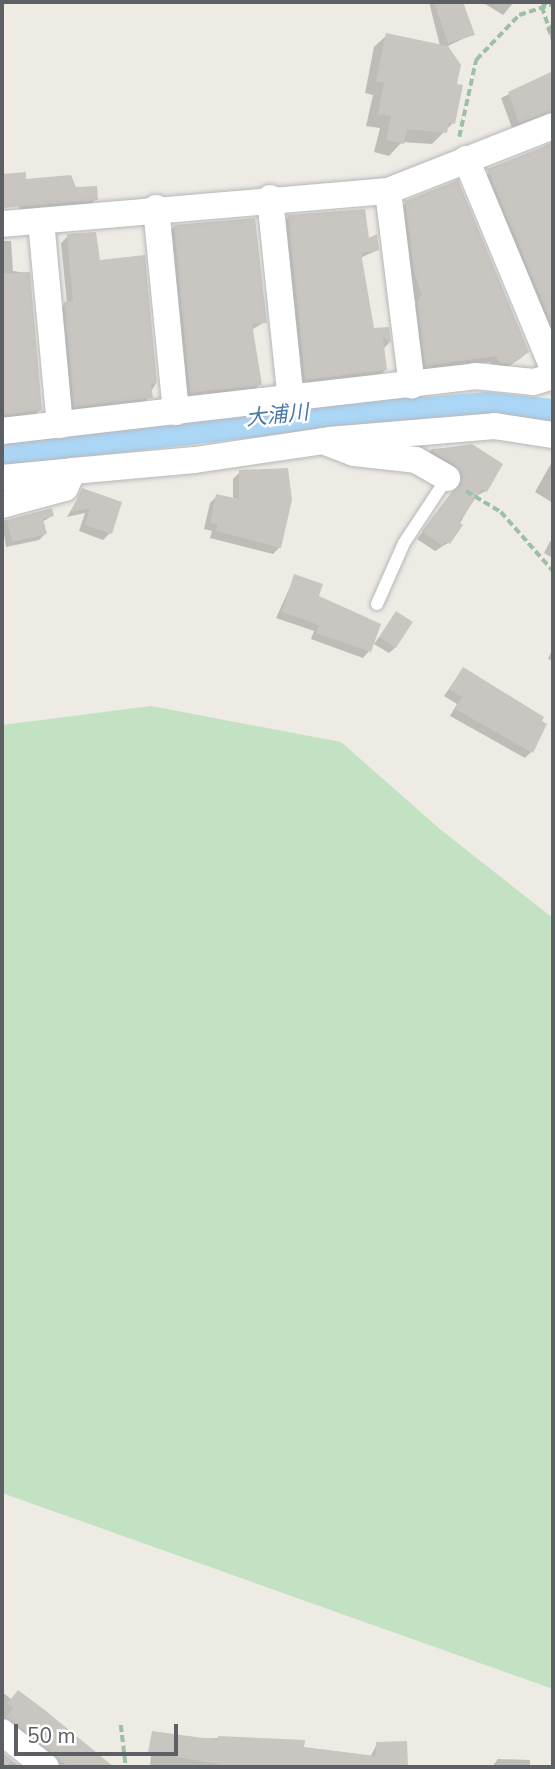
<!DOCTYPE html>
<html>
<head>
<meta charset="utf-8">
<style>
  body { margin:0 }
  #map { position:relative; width:555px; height:1769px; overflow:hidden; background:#edebe4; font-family:"Nunito Sans","Noto Sans JP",sans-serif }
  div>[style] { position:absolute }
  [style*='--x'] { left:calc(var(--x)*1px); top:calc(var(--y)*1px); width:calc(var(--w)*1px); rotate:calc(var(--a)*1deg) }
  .green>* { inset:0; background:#c3e2c3 }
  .water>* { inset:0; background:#abd6f6 }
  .shadow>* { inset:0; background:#0003 }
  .river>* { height:38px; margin:-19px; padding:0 19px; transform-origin:19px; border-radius:19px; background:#abd6f6 }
  .building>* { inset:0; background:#c9c6c1; transform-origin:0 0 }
  .path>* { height:3.5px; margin-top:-1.75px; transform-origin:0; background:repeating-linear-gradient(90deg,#9cc0a6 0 7px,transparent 0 10.5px) }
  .roads { filter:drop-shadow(0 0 2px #b5b6ba) drop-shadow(0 0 2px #b5b6ba) }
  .service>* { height:12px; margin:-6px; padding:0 6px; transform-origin:6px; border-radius:6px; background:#fff }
  .minor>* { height:26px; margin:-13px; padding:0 13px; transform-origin:13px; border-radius:13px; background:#fff }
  span { translate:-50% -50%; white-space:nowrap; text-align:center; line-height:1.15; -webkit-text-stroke:5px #fff; paint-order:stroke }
  .water-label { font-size:21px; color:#4a78a6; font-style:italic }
  .frame { position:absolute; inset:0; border:4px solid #5c5f63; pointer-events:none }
  .scale { position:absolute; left:14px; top:1724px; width:164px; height:32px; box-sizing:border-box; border:4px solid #5c5f63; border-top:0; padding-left:9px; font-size:21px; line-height:24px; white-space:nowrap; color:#5c5f63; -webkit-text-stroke:5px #fff; paint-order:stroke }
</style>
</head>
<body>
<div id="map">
  <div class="green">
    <i style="clip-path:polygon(151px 706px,341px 742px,441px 830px,553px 918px,553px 1689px,2px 1493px,2px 725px)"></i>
  </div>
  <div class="water">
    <i style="clip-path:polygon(487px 392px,553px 399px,553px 428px,355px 429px,350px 403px)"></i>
  </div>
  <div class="shadow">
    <i style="clip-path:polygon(429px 2px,461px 2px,473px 34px,446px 47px,455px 85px,453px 123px,432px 144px,402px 142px,389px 156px,374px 152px,380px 128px,366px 126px,373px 95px,365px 93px,374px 47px,387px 35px,440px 46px)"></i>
    <i style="clip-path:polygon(482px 2px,521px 2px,514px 2px,503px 15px)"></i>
    <i style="clip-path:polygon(553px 22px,553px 41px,546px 29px)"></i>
    <i style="clip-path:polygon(553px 73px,553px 113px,512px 128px,501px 98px)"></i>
    <i style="clip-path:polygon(553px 142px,553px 356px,481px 177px)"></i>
    <i style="clip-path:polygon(24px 174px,25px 181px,75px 189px,96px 199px,90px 206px,19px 212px,20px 200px,2px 197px,2px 176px)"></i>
    <i style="clip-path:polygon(406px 203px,527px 352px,521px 358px,503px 370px,493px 369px,490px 362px,419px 372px,412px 309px,416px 303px,408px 280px,399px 209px)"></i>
    <i style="clip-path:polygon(288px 217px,378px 250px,360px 258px,373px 330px,387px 329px,389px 343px,383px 349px,385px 370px,379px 376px,299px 386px,282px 224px)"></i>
    <i style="clip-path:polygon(174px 227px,265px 322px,251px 330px,260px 384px,252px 392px,183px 400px,167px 234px)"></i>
    <i style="clip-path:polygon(68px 236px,98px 262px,156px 383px,144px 404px,68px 413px,58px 310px,67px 303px,61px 243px)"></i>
    <i style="clip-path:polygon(2px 241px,11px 241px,13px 271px,28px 273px,40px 410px,33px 416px,2px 420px)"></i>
    <i style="clip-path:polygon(471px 446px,486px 491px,476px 496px,448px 543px,435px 551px,417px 539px,457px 487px,426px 455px,432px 449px)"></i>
    <i style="clip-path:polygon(553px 460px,553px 503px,535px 492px)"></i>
    <i style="clip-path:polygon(240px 472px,280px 547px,273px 554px,210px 538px,212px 531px,204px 529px,210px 503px,217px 496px,233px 500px,233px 479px)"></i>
    <i style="clip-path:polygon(83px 490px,110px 533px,103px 540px,79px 531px,85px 513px,67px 517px)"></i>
    <i style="clip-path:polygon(51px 510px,52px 516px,42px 522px,45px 534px,39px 540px,6px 547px,2px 521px)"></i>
    <i style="clip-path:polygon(553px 536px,553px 558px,544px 553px)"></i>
    <i style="clip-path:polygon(295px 576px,316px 597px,352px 611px,369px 651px,363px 658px,311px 639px,314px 631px,276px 618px)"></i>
    <i style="clip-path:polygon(396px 614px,396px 647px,389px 653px,374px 644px)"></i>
    <i style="clip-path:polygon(553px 648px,553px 661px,548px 659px)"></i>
    <i style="clip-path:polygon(463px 669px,531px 752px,525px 758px,450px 716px,457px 704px,444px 696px)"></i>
    <i style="clip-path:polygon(2px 1692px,11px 1699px,18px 1692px,111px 1767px,55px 1767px,2px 1724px)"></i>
    <i style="clip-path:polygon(219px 1738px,370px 1757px,377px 1744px,406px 1743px,406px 1767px,150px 1767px,152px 1740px)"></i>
    <i style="clip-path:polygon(2px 1754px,21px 1767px,2px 1767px)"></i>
    <i style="clip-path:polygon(498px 1759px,530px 1760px,530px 1767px,492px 1767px)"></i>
  </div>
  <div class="river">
    <i style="--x:2;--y:447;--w:404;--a:-6.5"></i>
  </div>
  <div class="building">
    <i style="clip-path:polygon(434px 2px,463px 2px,475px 35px,448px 43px)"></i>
    <i style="clip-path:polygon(386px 33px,448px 46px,461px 65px,457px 84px,463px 85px,455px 124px,449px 122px,447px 133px,407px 129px,404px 144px,386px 140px,391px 116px,378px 114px,384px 83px,376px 81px)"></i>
    <i style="clip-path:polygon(553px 71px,553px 111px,519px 123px,508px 92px)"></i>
    <i style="clip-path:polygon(553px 143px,553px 328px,487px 169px)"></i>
    <i style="clip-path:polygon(26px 172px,26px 179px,71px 175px,76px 187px,97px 186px,98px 200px,2px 208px,2px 174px)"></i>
    <i style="clip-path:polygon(458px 180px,529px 352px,511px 364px,499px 363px,497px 356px,425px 366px,417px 301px,422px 295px,414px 273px,405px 201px)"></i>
    <i style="clip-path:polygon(365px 209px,369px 238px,377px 234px,379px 250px,361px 253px,374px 328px,389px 327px,391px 343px,383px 337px,387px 370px,305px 380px,288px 215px)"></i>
    <i style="clip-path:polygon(255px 218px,267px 323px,252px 324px,262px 385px,190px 393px,174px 225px)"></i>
    <i style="clip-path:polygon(96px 232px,100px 260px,145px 255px,157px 383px,151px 384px,153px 398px,74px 407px,64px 302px,73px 301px,67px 234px)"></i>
    <i style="clip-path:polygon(30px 272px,42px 410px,6px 415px,2px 413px,2px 274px)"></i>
    <i style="clip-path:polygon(472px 444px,503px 464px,487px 492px,482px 489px,459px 522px,463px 525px,450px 544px,445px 541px,443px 546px,422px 531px,463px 477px,455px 465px,430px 450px)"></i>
    <i style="clip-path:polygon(288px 468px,292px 500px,281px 548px,216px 531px,218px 524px,210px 523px,216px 494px,239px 499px,239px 470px)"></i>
    <i style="clip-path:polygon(82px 488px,122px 502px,112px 534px,85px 525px,90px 508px,71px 512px)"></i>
    <i style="clip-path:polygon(52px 508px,54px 516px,43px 519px,47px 534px,12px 542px,7px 520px)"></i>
    <i style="clip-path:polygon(294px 574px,323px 584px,319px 596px,381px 624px,371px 652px,316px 633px,319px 625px,282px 612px)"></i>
    <i style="left:396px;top:611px;width:20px;height:31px;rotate:33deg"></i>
    <i style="clip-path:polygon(463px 667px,544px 717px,542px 721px,547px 724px,533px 753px,455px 709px,462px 697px,449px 689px)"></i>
    <i style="clip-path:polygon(18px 1690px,46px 1711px,114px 1767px,68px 1767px,61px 1761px,6px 1717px,13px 1708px,7px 1704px)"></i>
    <i style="clip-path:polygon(152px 1731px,218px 1740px,218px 1736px,305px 1740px,304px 1747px,376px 1756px,376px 1742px,407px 1741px,408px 1767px,235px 1767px,148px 1752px)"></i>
    <i style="clip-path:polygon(2px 1752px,12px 1760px,6px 1767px,2px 1767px)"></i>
  </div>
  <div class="path">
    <i style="--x:548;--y:2;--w:8;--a:140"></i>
    <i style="--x:542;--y:7;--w:34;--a:71"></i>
    <i style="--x:459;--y:137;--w:79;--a:-77.6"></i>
    <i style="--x:476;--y:60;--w:62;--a:-46.3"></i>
    <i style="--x:519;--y:15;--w:36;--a:-18"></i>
    <i style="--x:466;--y:491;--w:41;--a:31"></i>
    <i style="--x:501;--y:512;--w:79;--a:48.6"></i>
    <i style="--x:121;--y:1725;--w:42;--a:83.2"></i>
  </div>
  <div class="roads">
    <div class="service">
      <i style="--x:377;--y:604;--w:67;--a:-66.1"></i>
      <i style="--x:404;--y:543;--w:78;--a:-56.5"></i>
    </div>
    <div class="minor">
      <i style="--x:466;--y:159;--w:226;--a:67.4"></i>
      <i style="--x:388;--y:191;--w:196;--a:83"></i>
      <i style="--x:270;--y:198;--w:203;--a:84.1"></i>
      <i style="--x:156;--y:208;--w:205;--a:84.4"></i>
      <i style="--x:41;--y:221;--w:205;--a:84.7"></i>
      <i style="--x:2;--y:224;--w:387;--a:-4.9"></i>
      <i style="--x:388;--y:191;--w:177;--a:-21.5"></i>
      <i style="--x:2;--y:431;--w:476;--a:-6.6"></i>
      <i style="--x:475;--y:376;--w:59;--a:5.8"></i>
      <i style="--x:534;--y:382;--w:20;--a:-18"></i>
      <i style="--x:329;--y:440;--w:166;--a:-4.8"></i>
      <i style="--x:494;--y:426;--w:60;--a:8.7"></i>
      <i style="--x:2;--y:478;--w:71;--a:-5.6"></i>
      <i style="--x:2;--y:505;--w:65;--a:-15.1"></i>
      <i style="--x:65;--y:488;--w:19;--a:-65"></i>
      <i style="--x:73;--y:471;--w:122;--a:-5.2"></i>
      <i style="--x:195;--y:460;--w:129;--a:-8.4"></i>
      <i style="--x:323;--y:441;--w:33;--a:21"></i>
      <i style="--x:354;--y:453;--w:62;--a:6.4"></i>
      <i style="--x:416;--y:460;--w:36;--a:30"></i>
      <i style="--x:2;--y:1732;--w:56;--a:38.5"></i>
    </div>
  </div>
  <div class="water-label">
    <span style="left:277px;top:415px;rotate:-6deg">大浦川</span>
  </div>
  <div class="frame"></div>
  <div class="scale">50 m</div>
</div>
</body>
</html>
